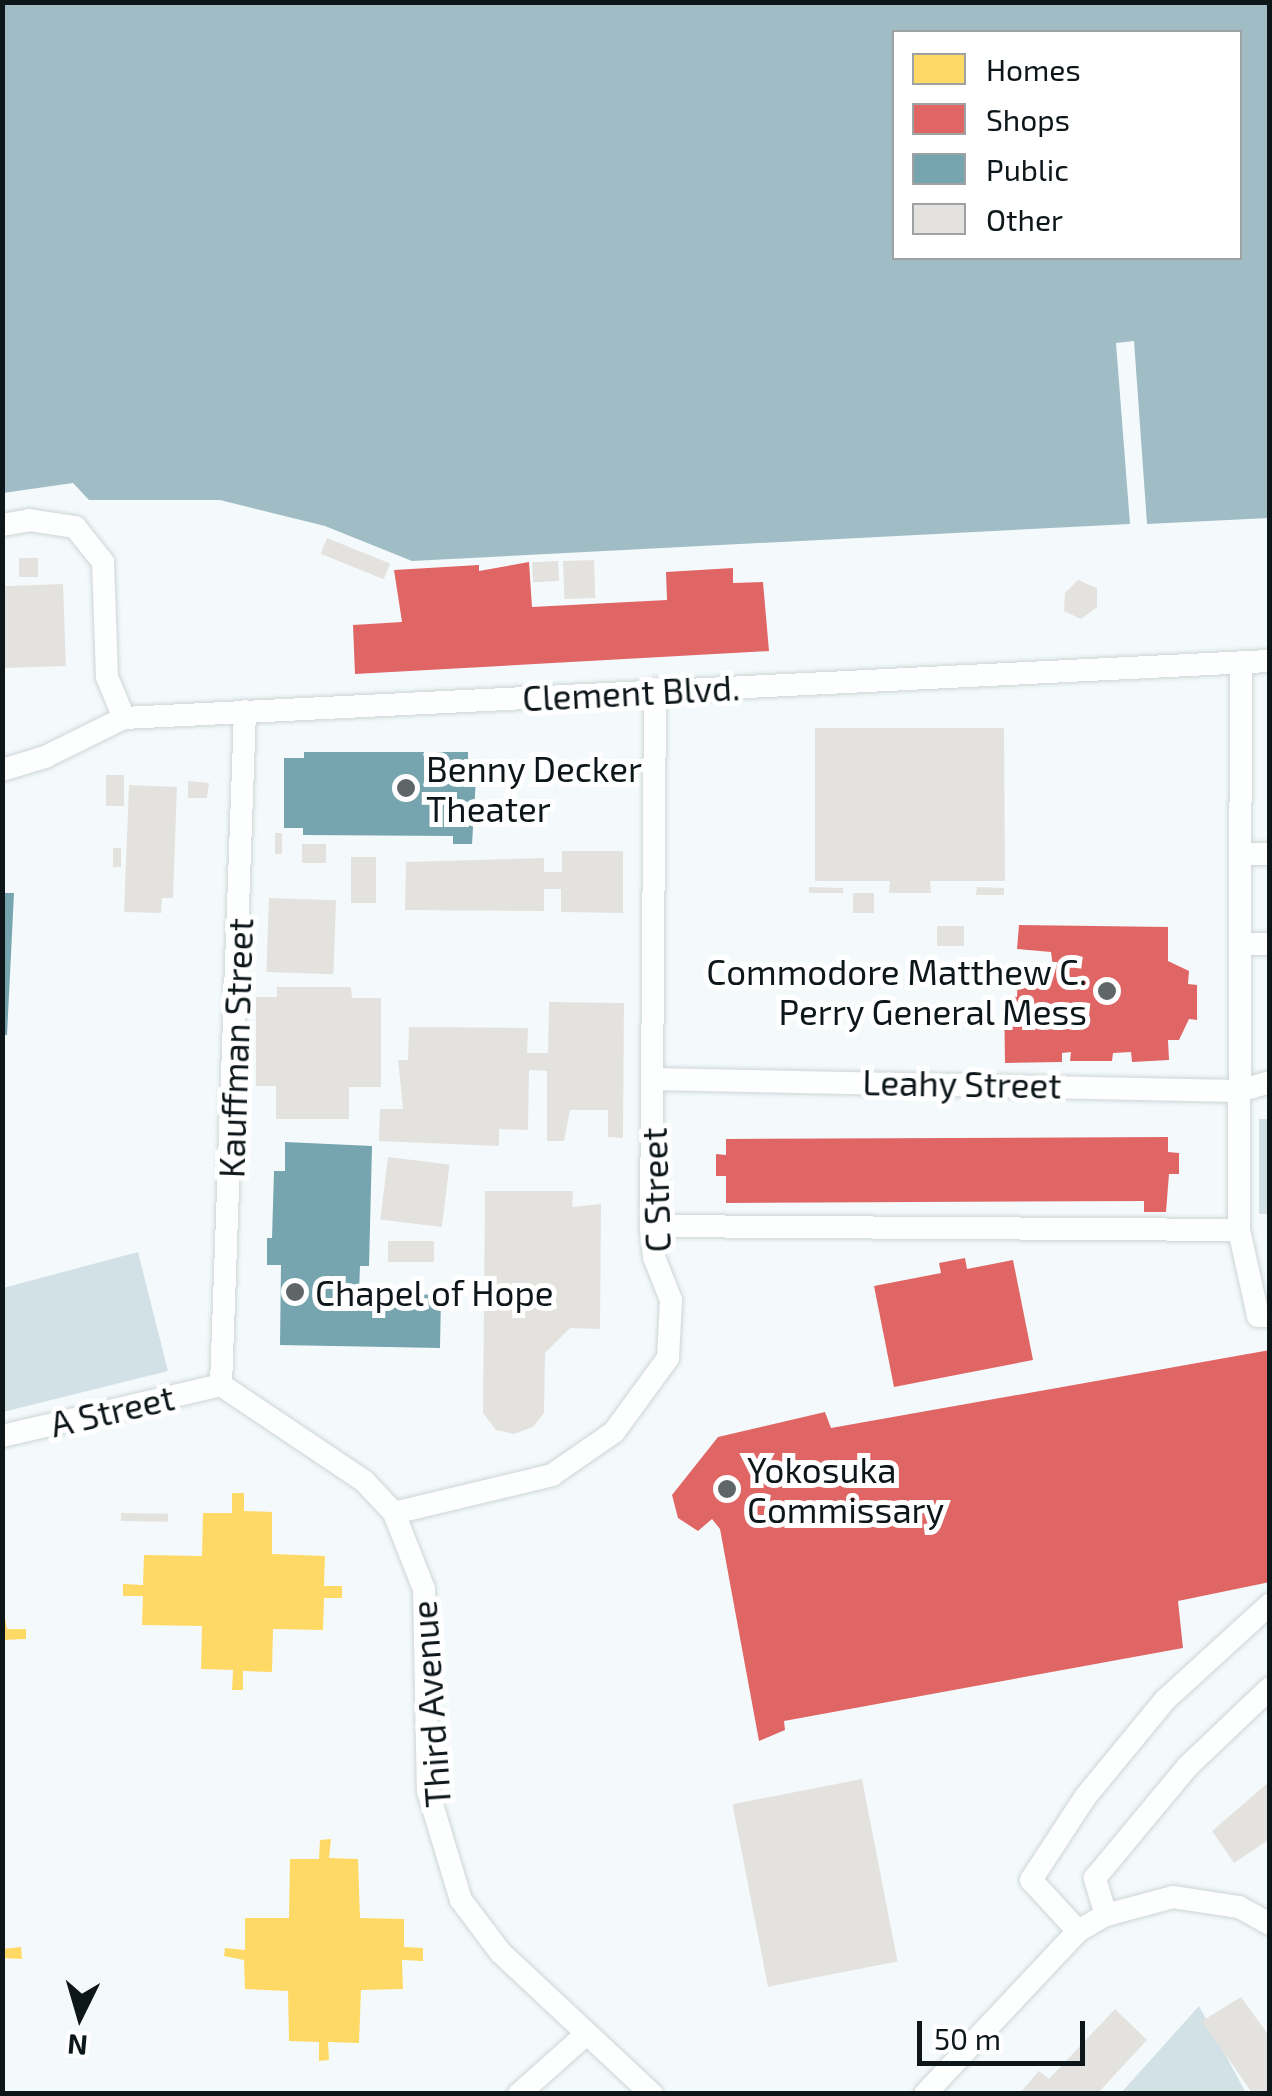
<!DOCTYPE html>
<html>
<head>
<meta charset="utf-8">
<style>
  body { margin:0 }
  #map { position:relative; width:1272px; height:2096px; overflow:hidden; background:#f4fafb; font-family:"Exo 2",sans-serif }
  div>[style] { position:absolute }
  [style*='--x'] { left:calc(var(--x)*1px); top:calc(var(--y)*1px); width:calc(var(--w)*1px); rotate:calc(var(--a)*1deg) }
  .green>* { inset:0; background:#d1e1e6; transform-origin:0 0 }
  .water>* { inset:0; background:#a0bdc6 }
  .homes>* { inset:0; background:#ffd966 }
  .shops>* { inset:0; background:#e06666 }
  .public>* { inset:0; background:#76a5af }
  .building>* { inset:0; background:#e4e2df; transform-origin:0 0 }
  .roads { filter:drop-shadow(0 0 2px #ced5d7) drop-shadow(0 0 2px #ced5d7) }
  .street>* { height:22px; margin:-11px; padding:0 11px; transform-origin:11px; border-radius:11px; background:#fdfefe }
  .dots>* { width:28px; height:28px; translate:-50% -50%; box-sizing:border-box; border:5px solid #fff; border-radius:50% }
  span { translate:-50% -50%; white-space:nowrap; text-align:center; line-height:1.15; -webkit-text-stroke:10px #fff; paint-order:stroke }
  .street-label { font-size:35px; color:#0d1619 }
  .poi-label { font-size:35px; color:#0d1619 }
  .left { translate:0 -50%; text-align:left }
  .right { translate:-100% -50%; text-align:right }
  .frame { position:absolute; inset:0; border:5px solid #0d1619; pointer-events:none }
  .legend { position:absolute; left:892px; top:30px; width:350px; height:230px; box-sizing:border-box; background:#fff; border:2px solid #9ea2a3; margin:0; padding:12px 18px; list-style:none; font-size:30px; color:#0d1619 }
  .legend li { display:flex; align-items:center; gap:20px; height:50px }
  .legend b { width:50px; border:2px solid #9ea2a3 }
  .north { position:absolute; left:30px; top:1966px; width:100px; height:100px; -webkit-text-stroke:8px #fff; paint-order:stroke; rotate:185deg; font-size:28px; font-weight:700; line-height:40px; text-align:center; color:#0d1619 }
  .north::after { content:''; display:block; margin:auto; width:35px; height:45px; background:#0d1619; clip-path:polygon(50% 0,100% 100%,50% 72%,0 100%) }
  .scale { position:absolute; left:917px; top:2021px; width:168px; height:45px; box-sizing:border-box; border:5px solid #0d1619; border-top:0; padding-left:12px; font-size:30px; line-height:35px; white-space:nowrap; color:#0d1619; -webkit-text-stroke:8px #fff; paint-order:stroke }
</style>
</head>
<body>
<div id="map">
  <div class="green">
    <i style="left:1259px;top:1119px;width:10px;height:95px"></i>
    <i style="clip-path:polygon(138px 1252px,168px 1371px,3px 1412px,3px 1288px)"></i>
    <i style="clip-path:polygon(1199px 2006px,1246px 2093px,1120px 2094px)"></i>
  </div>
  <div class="water">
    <i style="clip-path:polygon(evenodd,3px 2px,1269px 3px,1269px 518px,1147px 524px,1134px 341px,1116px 343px,1130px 524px,412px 561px,325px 526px,220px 500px,89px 500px,73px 483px,3px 493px,3px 2px,894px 32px,1240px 32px,1240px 258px,894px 258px,894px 32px)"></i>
  </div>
  <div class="homes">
    <i style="clip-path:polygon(232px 1493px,244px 1493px,244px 1511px,272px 1512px,272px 1554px,325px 1556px,324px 1586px,342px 1586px,342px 1598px,324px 1598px,323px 1630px,273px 1629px,272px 1672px,243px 1671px,243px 1690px,232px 1690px,233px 1670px,201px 1669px,202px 1626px,142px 1625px,143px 1596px,123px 1596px,123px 1584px,143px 1585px,144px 1555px,202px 1556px,203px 1513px,232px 1513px)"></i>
    <i style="clip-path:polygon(2px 1600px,7px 1629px,26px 1629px,26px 1639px,2px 1640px)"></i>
    <i style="clip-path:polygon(331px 1839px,329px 1858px,358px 1859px,360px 1918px,404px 1919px,404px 1947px,423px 1948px,423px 1961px,402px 1960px,403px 1989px,361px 1990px,359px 2043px,328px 2042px,329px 2060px,319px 2061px,319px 2042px,289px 2041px,288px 1991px,245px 1989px,244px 1960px,224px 1956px,225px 1948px,245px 1950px,245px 1918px,289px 1918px,290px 1859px,319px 1859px,320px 1840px)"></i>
    <i style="clip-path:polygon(21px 1947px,22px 1959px,2px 1958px,2px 1949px)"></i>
  </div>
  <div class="shops">
    <i style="clip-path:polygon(529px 562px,532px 607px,667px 600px,666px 572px,733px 568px,733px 583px,763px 582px,769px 651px,355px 674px,353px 625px,402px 622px,394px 570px,479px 565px,479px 571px)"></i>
    <i style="clip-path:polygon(1019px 925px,1168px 927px,1168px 961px,1189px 971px,1188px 984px,1197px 985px,1197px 1020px,1189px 1019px,1179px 1040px,1168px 1040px,1169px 1060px,1132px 1062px,1131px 1052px,1113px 1053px,1112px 1061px,1070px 1061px,1071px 1052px,1062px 1053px,1062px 1062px,1005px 1063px,1004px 996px,1017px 997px,1018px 972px,1054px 973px,1051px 952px,1017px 949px)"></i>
    <i style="clip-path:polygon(1168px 1137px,1168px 1152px,1179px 1153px,1179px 1174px,1169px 1174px,1166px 1212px,1144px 1212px,1144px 1201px,726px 1203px,726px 1176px,716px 1176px,716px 1154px,726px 1155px,726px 1139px)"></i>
    <i style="clip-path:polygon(965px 1258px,967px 1269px,1013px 1260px,1033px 1360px,894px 1387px,874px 1286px,941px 1273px,939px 1263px)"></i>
    <i style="clip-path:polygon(1270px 1350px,1270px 1582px,1178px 1601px,1183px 1648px,784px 1721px,785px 1730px,759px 1741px,720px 1529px,712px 1519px,698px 1531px,678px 1518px,672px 1495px,718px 1437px,825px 1412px,831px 1428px)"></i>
  </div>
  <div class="public">
    <i style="clip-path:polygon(304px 752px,468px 752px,468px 762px,477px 762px,472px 844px,453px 844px,453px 836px,303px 835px,303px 828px,284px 828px,284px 758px,304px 758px)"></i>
    <i style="clip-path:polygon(2px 893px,14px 893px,7px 1035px,2px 1035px)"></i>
    <i style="clip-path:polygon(285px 1142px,372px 1146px,369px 1266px,360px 1266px,359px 1293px,441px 1295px,440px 1348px,280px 1345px,281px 1265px,267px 1265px,267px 1238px,272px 1238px,274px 1171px,285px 1171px)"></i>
  </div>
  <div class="building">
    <i style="left:327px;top:538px;width:68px;height:17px;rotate:22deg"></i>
    <i style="left:19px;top:558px;width:19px;height:19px"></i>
    <i style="left:594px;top:560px;width:38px;height:31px;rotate:88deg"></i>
    <i style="left:558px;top:561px;width:20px;height:26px;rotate:87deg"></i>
    <i style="clip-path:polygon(1078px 580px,1097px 588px,1097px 607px,1081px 619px,1064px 611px,1065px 593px)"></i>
    <i style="left:63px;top:584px;width:82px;height:61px;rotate:88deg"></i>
    <i style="clip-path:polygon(815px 728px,1004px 728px,1005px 881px,930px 881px,931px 893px,889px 893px,890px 881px,815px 881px)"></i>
    <i style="left:124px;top:775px;width:31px;height:18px;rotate:90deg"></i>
    <i style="clip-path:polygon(188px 781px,209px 783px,207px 798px,188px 798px)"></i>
    <i style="clip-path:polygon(129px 785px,177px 787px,173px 898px,162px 898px,161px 913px,124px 912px)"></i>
    <i style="left:275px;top:833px;width:7px;height:21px"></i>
    <i style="left:302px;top:844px;width:24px;height:19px"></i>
    <i style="left:113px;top:848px;width:8px;height:19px"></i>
    <i style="clip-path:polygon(562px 851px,623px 851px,623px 913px,561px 912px,561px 889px,544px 889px,544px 911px,405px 910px,406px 862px,544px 858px,544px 872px,562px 872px)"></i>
    <i style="left:351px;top:857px;width:25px;height:46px"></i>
    <i style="clip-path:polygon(809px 887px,843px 888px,843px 893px,809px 893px)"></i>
    <i style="clip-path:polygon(977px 887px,1004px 888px,1004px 895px,976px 895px)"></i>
    <i style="left:853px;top:893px;width:21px;height:20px"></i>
    <i style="left:269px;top:898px;width:67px;height:74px;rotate:2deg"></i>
    <i style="left:937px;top:926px;width:27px;height:20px"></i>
    <i style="clip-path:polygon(277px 987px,351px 987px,352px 998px,381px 998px,381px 1087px,349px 1087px,349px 1119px,276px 1119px,276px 1086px,256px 1086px,256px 997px,277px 997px)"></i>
    <i style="clip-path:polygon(549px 1002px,624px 1003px,623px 1138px,608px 1137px,608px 1110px,570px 1110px,564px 1141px,547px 1141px,547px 1071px,529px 1070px,528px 1130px,499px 1129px,499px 1146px,379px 1141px,380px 1109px,403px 1109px,398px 1060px,408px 1060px,409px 1027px,528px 1028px,527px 1053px,548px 1053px)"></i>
    <i style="left:388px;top:1157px;width:62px;height:63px;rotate:7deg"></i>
    <i style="clip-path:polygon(485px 1191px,573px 1191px,572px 1207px,601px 1204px,600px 1329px,570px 1328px,545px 1353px,544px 1413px,533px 1427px,514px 1434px,496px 1430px,483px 1413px)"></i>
    <i style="left:388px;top:1241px;width:46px;height:21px"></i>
    <i style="left:121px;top:1513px;width:47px;height:8px;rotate:1deg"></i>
    <i style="left:862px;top:1779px;width:186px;height:132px;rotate:79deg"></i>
    <i style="clip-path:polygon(1270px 1781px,1270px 1839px,1234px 1863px,1212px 1831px)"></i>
    <i style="clip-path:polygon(1241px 1997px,1270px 2037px,1270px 2094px,1253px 2094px,1202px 2021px)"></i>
    <i style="clip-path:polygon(1115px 2009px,1147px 2040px,1097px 2094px,1019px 2094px,1039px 2071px,1049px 2079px)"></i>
  </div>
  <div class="roads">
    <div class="street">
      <i style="--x:2;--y:525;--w:27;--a:-10"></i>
      <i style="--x:29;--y:520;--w:47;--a:8.7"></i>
      <i style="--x:75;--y:527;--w:45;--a:51.3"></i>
      <i style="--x:103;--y:562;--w:115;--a:88"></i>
      <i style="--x:107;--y:677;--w:44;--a:67.5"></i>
      <i style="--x:1241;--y:664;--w:566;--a:90.2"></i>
      <i style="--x:1239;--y:1230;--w:88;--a:77.5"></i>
      <i style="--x:1258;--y:1316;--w:12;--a:0"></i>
      <i style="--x:2;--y:770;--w:45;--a:-16.8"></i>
      <i style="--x:45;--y:757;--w:88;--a:-26.3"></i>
      <i style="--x:124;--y:718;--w:1147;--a:-2.85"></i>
      <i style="--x:1244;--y:854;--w:26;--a:0"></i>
      <i style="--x:1244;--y:944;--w:26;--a:0"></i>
      <i style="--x:652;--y:1079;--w:587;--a:1.17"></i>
      <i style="--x:1239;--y:1091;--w:32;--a:-16"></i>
      <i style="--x:651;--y:1226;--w:588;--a:0.39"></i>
      <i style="--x:221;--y:1385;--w:172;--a:33.9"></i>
      <i style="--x:364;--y:1481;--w:44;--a:46.8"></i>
      <i style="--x:394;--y:1513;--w:82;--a:68.5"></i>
      <i style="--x:424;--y:1589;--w:202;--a:88.9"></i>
      <i style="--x:428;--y:1791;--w:114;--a:73.2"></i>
      <i style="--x:461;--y:1900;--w:65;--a:53.1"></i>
      <i style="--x:500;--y:1952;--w:208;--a:43.1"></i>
      <i style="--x:221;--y:1385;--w:674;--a:-87.96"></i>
      <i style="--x:2;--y:1436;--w:225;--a:-13.1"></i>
      <i style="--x:394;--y:1513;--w:163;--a:-13.5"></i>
      <i style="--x:552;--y:1475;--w:75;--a:-34.7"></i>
      <i style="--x:614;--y:1432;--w:92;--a:-53.9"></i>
      <i style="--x:668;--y:1358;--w:58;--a:-87"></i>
      <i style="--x:671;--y:1300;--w:46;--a:-111.6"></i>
      <i style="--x:654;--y:1257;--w:31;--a:-96"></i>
      <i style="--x:651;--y:1226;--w:537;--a:-89.57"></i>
      <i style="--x:1106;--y:1915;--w:39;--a:-107"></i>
      <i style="--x:1095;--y:1878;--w:144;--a:-50.3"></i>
      <i style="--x:1187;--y:1767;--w:115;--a:-43.6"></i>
      <i style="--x:1078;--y:1931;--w:69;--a:-132.7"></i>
      <i style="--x:1031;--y:1880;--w:100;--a:-56.8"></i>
      <i style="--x:1086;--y:1796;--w:124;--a:-50.5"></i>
      <i style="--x:1165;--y:1700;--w:142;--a:-42.4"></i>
      <i style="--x:519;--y:2094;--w:87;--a:-41.7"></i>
      <i style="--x:925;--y:2094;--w:224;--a:-46.8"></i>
      <i style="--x:1078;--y:1931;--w:32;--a:-30"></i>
      <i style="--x:1106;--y:1915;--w:69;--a:-15"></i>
      <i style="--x:1173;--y:1897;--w:67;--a:8.6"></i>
      <i style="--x:1239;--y:1907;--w:35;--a:29"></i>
    </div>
  </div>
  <div class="dots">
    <i style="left:406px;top:788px;background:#5e6668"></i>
    <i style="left:1107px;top:991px;background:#5e6668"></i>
    <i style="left:295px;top:1292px;background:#5e6668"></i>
    <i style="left:727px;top:1489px;background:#5e6668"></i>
  </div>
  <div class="street-label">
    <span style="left:631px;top:692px;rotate:-3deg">Clement Blvd.</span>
    <span style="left:235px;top:1048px;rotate:-88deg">Kauffman Street</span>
    <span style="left:962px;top:1083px;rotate:1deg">Leahy Street</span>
    <span style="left:655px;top:1190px;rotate:-92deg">C Street</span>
    <span style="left:112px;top:1410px;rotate:-13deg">A Street</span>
    <span style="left:430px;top:1704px;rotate:-94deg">Third Avenue</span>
  </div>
  <div class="poi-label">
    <span class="left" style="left:426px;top:788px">Benny Decker<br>Theater</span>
    <span class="right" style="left:1087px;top:991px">Commodore Matthew C.<br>Perry General Mess</span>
    <span class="left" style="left:315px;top:1292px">Chapel of Hope</span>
    <span class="left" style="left:747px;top:1489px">Yokosuka<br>Commissary</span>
  </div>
  <div class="frame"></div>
  <ul class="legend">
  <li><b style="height:28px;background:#ffd966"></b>Homes</li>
  <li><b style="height:28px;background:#e06666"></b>Shops</li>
  <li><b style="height:28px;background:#76a5af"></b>Public</li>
  <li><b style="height:28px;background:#e4e2df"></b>Other</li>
  </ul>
  <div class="north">N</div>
  <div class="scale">50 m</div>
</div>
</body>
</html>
